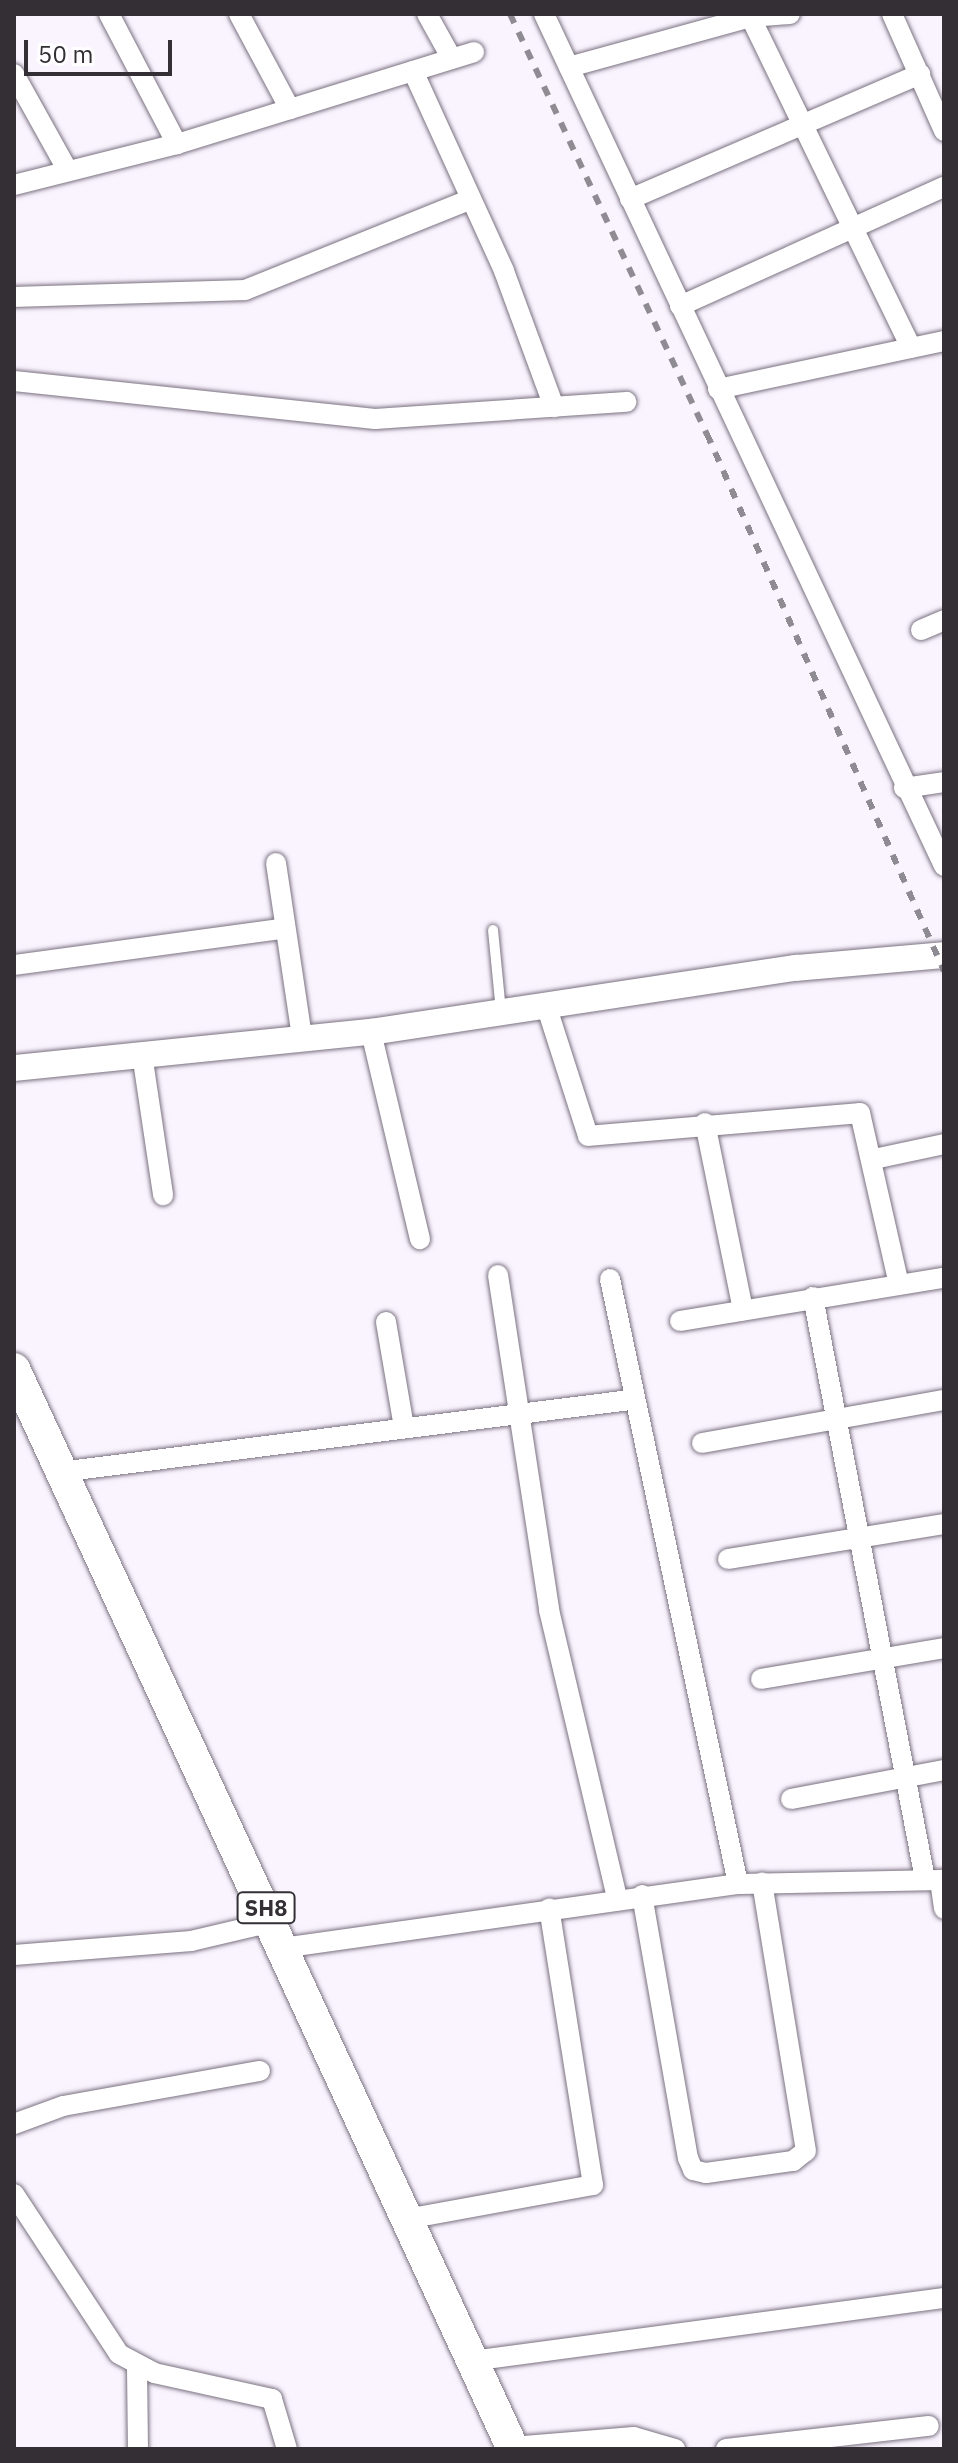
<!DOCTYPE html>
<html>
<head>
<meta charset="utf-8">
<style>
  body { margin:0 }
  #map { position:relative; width:958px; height:2463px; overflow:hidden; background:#faf4fe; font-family:"IBM Plex Sans",sans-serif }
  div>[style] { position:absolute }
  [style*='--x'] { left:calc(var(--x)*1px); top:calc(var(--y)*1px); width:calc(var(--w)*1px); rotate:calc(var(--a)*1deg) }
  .roads { filter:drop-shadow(0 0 2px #7a7180) drop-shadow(0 0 2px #7a7180) }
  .service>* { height:10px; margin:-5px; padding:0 5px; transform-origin:5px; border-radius:5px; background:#fff }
  .minor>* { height:20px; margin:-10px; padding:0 10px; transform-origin:10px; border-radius:10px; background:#fff }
  .tertiary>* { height:26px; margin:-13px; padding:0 13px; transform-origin:13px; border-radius:13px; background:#fff }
  .primary>* { height:32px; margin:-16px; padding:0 16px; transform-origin:16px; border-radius:16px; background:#fff }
  .rail>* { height:6px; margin-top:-3px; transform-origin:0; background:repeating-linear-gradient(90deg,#8f8b92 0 10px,transparent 0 20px) }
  span { translate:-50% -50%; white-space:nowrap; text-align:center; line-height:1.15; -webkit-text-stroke:6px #fff; paint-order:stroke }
  .shield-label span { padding:2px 6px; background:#fff; border:2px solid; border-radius:6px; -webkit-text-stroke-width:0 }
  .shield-label { font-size:22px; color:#332f35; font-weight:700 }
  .frame { position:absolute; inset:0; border:16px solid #332f35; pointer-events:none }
  .scale { position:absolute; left:24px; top:40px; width:148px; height:36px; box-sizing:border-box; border:4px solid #332f35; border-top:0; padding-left:10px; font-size:24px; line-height:28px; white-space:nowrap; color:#332f35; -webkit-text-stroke:6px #fff; paint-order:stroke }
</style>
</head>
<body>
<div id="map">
  <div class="roads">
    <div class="service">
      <i style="--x:493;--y:930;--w:81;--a:84.4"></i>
    </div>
    <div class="minor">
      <i style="--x:109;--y:14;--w:147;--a:62.4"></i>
      <i style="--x:239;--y:14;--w:108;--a:61.8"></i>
      <i style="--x:427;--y:14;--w:51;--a:60.9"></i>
      <i style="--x:544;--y:14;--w:941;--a:64.85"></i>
      <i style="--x:749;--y:14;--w:371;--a:64.1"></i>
      <i style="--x:892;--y:14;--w:128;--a:66"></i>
      <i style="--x:569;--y:67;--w:188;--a:-15.4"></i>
      <i style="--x:750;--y:17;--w:40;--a:-4.3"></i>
      <i style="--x:413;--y:71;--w:220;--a:65.5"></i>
      <i style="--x:504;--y:271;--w:145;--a:69.8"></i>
      <i style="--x:14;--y:74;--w:111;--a:60.9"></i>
      <i style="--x:14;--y:185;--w:168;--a:-14.1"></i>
      <i style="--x:177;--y:144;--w:311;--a:-17.2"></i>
      <i style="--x:630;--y:199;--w:316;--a:-23.3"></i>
      <i style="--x:14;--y:297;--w:231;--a:-1.7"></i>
      <i style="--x:245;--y:290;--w:241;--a:-21.9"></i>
      <i style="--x:680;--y:306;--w:290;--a:-24.3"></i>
      <i style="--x:14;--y:381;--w:363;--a:6"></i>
      <i style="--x:375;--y:419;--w:252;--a:-3.9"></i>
      <i style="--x:718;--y:389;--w:231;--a:-12"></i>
      <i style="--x:921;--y:630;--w:25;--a:-23"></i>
      <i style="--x:904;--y:788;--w:40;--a:-8.5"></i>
      <i style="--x:276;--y:863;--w:175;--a:81.5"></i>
      <i style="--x:14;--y:965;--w:270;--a:-7.7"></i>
      <i style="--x:547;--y:1008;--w:134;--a:72.2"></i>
      <i style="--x:588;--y:1136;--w:273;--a:-4.8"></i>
      <i style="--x:860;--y:1113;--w:176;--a:77.2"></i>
      <i style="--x:371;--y:1032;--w:213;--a:76.7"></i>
      <i style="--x:142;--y:1054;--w:143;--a:81.5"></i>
      <i style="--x:705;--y:1123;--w:191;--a:78.5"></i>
      <i style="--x:874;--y:1159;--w:72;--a:-12.1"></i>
      <i style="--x:498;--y:1275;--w:339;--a:81.3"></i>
      <i style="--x:549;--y:1610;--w:296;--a:76.7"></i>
      <i style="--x:610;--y:1279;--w:618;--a:78.05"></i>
      <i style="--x:813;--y:1297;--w:593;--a:79.11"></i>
      <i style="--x:680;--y:1321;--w:267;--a:-9.3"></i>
      <i style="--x:386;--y:1322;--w:107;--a:80.3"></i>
      <i style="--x:702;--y:1443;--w:246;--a:-10.1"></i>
      <i style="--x:60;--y:1472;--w:575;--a:-7.2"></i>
      <i style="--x:728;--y:1559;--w:219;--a:-9.2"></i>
      <i style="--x:761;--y:1679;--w:186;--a:-9.6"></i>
      <i style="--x:791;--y:1799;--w:156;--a:-10.7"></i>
      <i style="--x:940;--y:1880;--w:29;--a:82"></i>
      <i style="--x:642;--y:1895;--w:267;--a:80.1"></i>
      <i style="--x:688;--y:2158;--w:13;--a:67"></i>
      <i style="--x:693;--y:2170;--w:13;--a:13"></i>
      <i style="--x:706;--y:2173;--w:88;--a:-7.9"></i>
      <i style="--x:793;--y:2161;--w:16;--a:-38"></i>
      <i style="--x:806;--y:2151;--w:272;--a:-99.3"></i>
      <i style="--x:282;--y:1948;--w:460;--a:-8"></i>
      <i style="--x:738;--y:1884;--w:206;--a:-1.1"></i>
      <i style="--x:14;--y:1955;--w:178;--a:-4.5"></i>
      <i style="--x:191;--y:1941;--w:83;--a:-13.2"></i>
      <i style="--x:14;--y:2124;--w:52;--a:-20.2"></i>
      <i style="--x:63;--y:2106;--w:200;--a:-10.1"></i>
      <i style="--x:14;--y:2194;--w:191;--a:56.7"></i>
      <i style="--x:119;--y:2354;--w:40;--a:28"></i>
      <i style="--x:154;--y:2373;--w:121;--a:12.4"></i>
      <i style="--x:272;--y:2399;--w:52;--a:73.3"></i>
      <i style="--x:406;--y:2219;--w:190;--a:-10.3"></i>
      <i style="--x:593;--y:2185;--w:280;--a:-99"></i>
      <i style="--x:471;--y:2361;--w:477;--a:-7.6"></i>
      <i style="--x:137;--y:2368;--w:81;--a:89.3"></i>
      <i style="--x:512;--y:2447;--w:122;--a:-4.7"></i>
      <i style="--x:634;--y:2437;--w:43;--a:16.3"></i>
      <i style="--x:726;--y:2449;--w:204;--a:-6.5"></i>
    </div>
    <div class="tertiary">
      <i style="--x:14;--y:1068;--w:359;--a:-5.8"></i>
      <i style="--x:371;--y:1032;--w:430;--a:-8.6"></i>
      <i style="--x:796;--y:968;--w:149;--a:-5"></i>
    </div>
    <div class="primary">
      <i style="--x:14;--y:1369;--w:1190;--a:65.2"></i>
    </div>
  </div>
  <div class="rail">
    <i style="--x:510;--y:14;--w:464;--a:64.9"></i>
    <i style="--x:707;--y:434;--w:587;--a:66.19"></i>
  </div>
  <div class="shield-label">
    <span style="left:266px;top:1908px">SH8</span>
  </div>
  <div class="frame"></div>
  <div class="scale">50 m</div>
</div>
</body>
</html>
